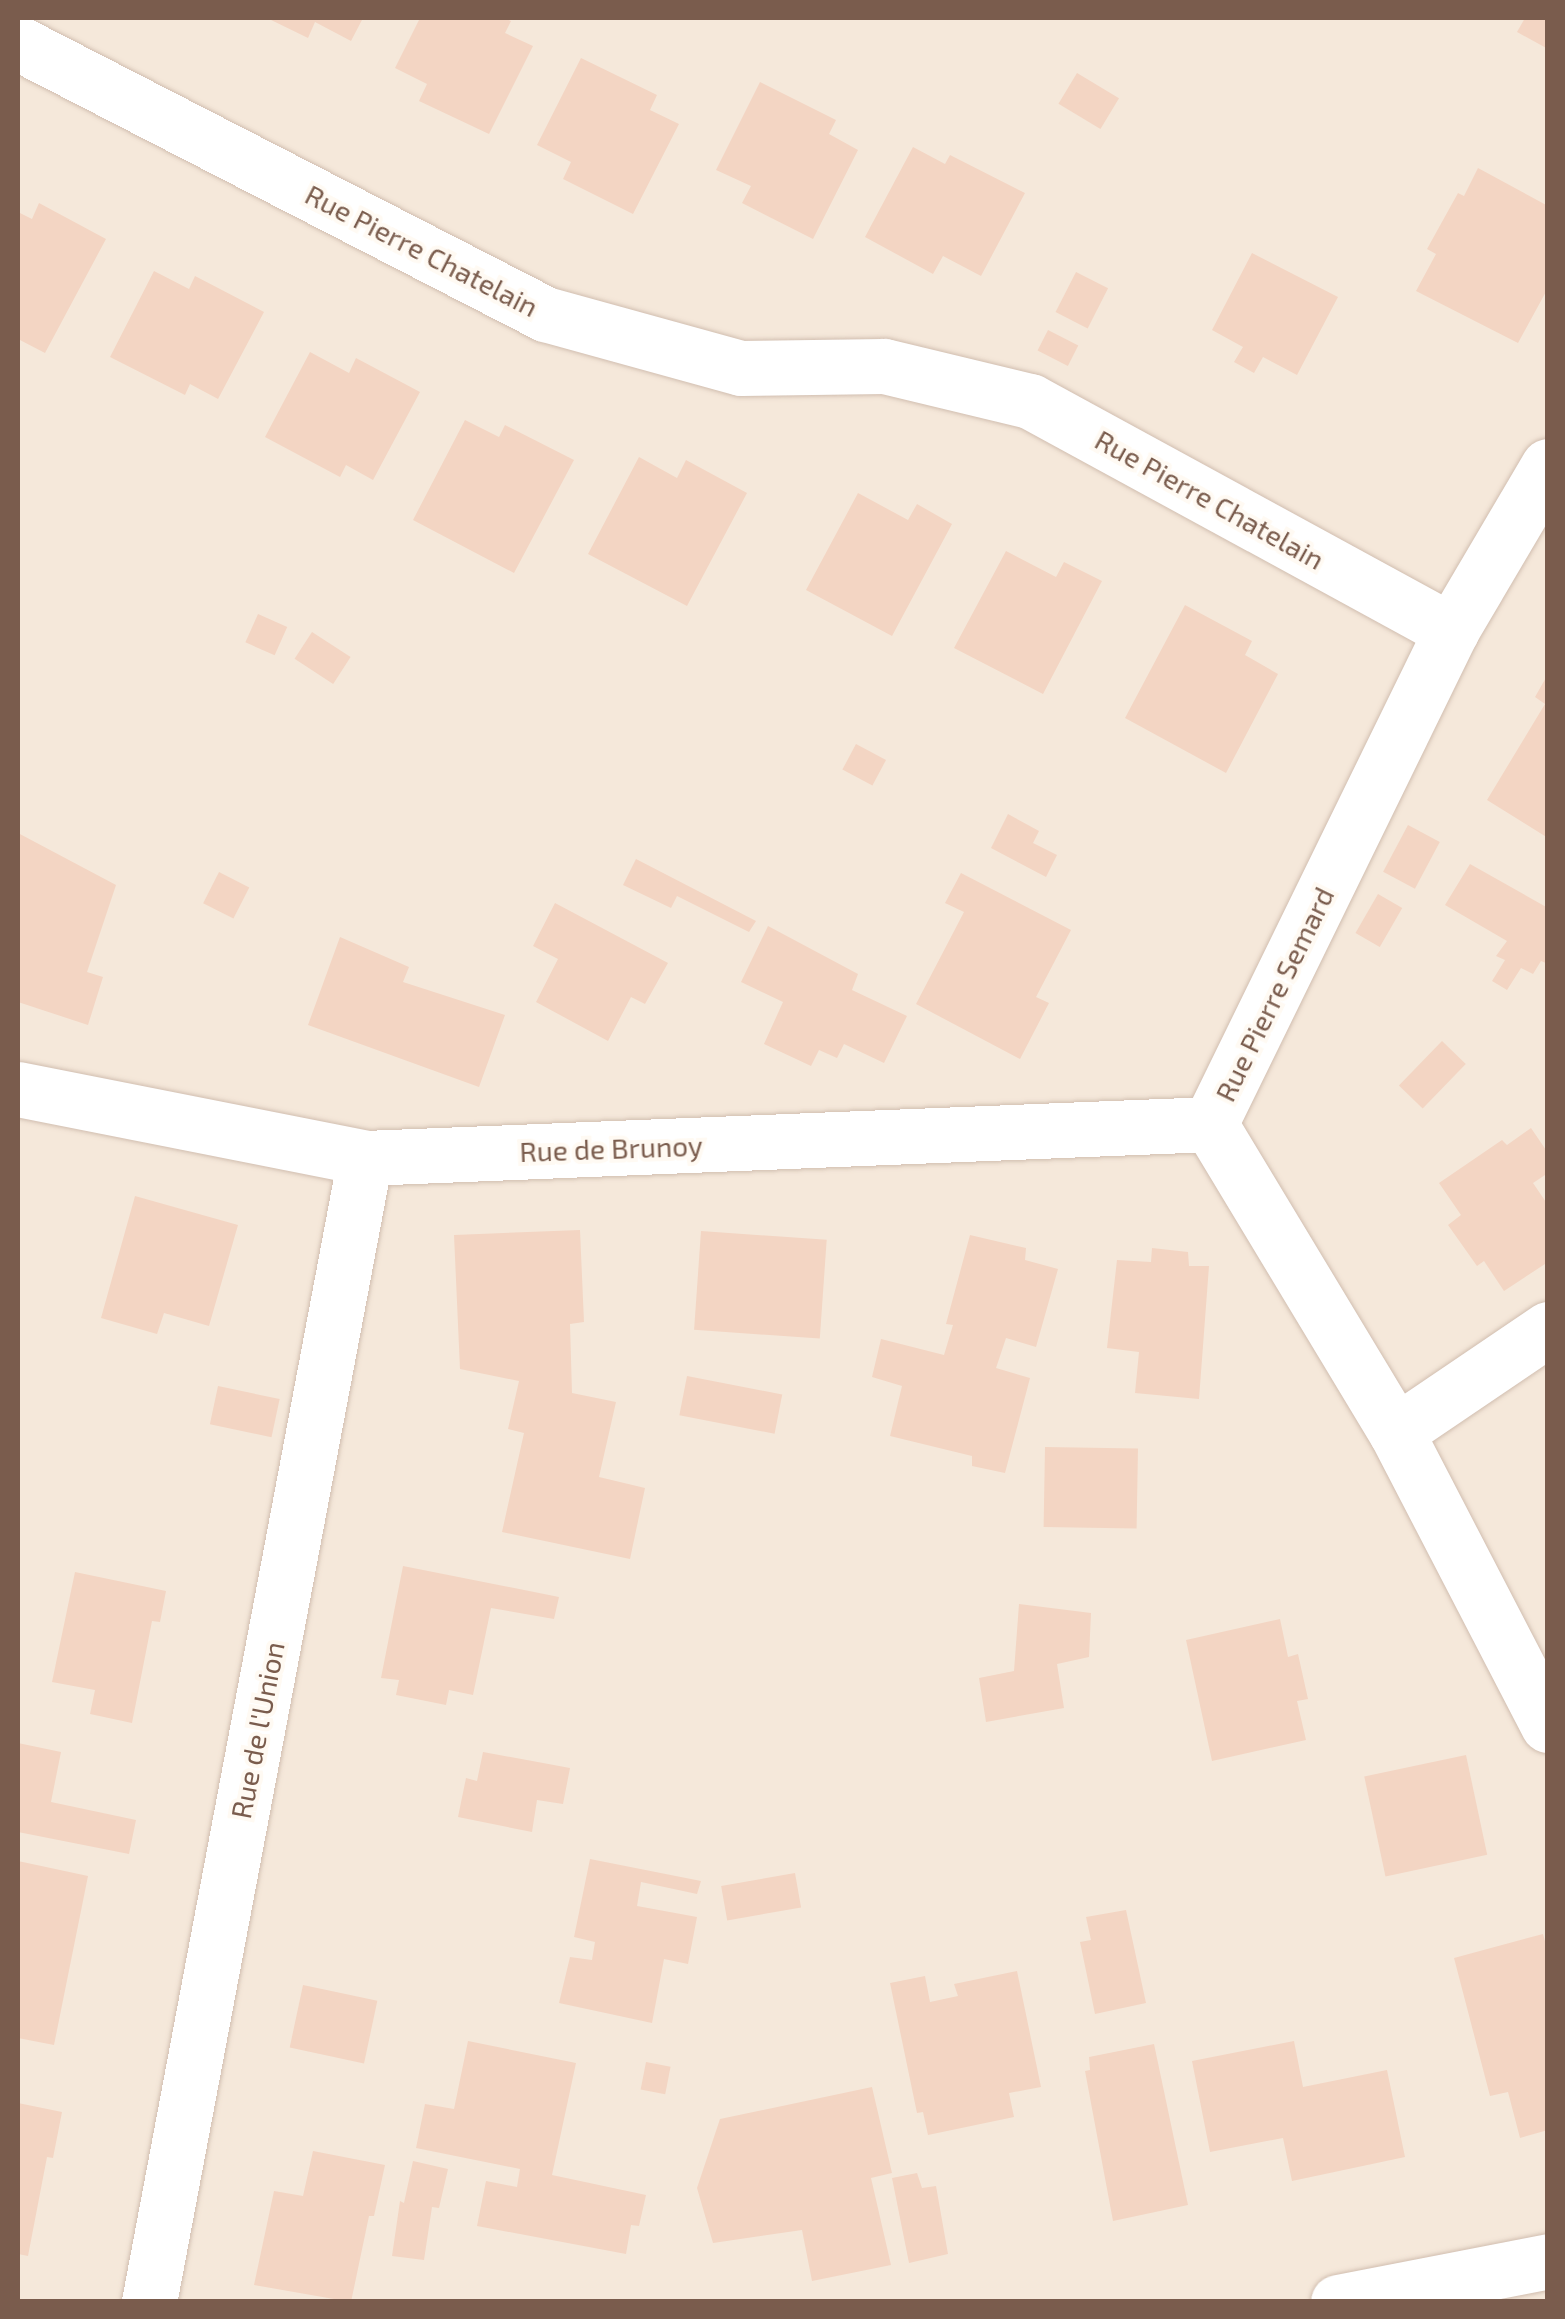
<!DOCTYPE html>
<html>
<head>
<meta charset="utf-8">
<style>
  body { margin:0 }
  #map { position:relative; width:1565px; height:2319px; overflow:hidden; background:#fdf6ec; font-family:"Exo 2",sans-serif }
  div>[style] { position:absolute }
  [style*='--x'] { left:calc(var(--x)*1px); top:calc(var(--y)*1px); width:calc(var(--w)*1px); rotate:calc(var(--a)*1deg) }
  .residential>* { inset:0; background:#f5e8da; transform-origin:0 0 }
  .building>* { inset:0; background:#f3d5c3; transform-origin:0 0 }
  .roads { filter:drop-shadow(0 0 2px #d1beb0) drop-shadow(0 0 2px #d1beb0) }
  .minor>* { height:55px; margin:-27.5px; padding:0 27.5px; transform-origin:27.5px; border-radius:27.5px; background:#fff }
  span { translate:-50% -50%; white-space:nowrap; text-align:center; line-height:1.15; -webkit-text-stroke:8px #fffaf3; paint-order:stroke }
  .street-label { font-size:28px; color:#7a5c4d }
  .frame { position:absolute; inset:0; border:20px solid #7a5c4d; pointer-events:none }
</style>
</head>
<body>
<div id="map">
  <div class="residential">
    <i style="left:18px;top:18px;width:1529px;height:2283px"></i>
  </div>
  <div class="building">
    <i style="clip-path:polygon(267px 18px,363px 18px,351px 41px,315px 22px,308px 38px)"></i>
    <i style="clip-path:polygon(420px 18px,504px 18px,511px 21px,505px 33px,533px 46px,489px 134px,419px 101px,427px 84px,395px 68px)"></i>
    <i style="clip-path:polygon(1525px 18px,1548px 18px,1548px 49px,1517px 32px)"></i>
    <i style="clip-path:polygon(581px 58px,657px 95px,650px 110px,679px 124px,633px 214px,563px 179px,571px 162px,537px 145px)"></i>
    <i style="left:1077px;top:73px;width:49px;height:36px;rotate:31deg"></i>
    <i style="clip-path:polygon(760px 82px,836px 120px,829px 134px,858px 150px,813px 239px,742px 203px,751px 186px,716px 170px)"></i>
    <i style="clip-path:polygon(913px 147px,945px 164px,950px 155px,1025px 193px,981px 276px,943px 256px,933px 274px,865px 237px)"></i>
    <i style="clip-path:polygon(1478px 168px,1548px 206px,1548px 288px,1518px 343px,1416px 291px,1436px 254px,1427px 249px,1458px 193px,1464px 196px)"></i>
    <i style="clip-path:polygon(39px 203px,106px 239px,45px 353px,18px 339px,18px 212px,32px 219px)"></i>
    <i style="clip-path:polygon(1252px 253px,1338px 297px,1297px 375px,1263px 357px,1254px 373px,1234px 362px,1243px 347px,1212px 330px)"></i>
    <i style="clip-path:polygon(154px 271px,189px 289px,195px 276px,264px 312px,218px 399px,190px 384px,185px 395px,110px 357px)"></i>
    <i style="left:1076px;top:272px;width:36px;height:45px;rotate:27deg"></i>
    <i style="left:1048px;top:330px;width:34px;height:23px;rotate:27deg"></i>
    <i style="clip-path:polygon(310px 352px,349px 373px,356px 358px,420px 392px,373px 480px,346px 465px,340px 477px,265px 437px)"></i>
    <i style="clip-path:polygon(465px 420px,499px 437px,505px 425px,574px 460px,514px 573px,413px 520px)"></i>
    <i style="clip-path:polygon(639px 457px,677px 478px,686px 460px,747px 493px,687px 606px,588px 554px)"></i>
    <i style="clip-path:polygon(858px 493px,908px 520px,917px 504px,952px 524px,892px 636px,806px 590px)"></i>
    <i style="clip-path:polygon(1006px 551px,1056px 577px,1064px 562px,1102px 581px,1043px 694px,954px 648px)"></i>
    <i style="clip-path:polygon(1185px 605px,1252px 641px,1245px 655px,1278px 674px,1226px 773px,1125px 718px)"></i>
    <i style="left:258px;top:614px;width:32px;height:31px;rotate:24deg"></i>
    <i style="left:312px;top:632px;width:46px;height:32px;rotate:33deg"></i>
    <i style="clip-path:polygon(1548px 674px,1548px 838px,1487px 800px,1545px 704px,1535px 697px)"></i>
    <i style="left:856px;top:744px;width:34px;height:29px;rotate:28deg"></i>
    <i style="clip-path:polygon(1008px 814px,1039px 831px,1033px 843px,1057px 855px,1046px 877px,991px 848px)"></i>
    <i style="left:1408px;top:825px;width:36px;height:53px;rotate:28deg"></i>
    <i style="clip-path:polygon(18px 833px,116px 885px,87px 972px,103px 977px,88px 1025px,18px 1002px)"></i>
    <i style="clip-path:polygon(636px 859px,756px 921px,749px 932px,677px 896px,671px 908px,623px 885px)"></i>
    <i style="clip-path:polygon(1470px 864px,1548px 908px,1548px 964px,1541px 961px,1533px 974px,1521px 968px,1507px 990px,1492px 981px,1505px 960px,1496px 956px,1507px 941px,1445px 905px)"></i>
    <i style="left:219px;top:872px;width:34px;height:35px;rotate:27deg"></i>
    <i style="clip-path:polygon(961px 873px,1071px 930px,1036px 997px,1049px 1003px,1020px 1059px,916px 1004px,964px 912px,945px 903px)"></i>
    <i style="left:1378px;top:894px;width:28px;height:45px;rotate:30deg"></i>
    <i style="clip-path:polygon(555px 903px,668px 963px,645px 1004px,631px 997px,608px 1041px,536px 1002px,558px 959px,533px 946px)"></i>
    <i style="clip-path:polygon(768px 926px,858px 974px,852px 990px,907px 1016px,884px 1063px,844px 1044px,837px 1058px,819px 1050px,811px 1066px,764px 1044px,783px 1002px,741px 982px)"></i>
    <i style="clip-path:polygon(340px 937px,409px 967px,403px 982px,505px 1015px,479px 1087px,308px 1025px)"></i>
    <i style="left:1442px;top:1041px;width:33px;height:62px;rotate:44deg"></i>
    <i style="clip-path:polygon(1531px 1128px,1548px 1153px,1548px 1173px,1533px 1183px,1548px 1205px,1548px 1262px,1504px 1291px,1484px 1261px,1477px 1266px,1448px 1225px,1461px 1215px,1439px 1183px,1502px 1140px,1507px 1145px)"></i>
    <i style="clip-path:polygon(135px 1196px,238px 1225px,209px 1326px,164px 1313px,157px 1334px,101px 1318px)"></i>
    <i style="clip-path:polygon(580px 1230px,584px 1322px,570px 1324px,572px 1393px,616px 1402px,599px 1477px,645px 1488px,630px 1559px,502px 1532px,524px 1433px,508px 1429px,519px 1381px,460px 1369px,454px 1235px)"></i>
    <i style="left:701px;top:1231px;width:126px;height:99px;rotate:4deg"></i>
    <i style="clip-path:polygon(970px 1235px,1026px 1248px,1025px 1260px,1058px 1269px,1036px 1347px,1006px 1338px,996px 1368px,1030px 1378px,1005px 1473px,972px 1466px,972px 1456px,890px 1436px,902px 1386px,872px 1377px,881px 1339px,944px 1355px,953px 1325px,946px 1324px)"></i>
    <i style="clip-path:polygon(1152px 1248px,1188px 1252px,1189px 1266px,1209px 1266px,1199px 1399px,1135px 1393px,1139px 1352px,1107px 1348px,1117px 1260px,1151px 1262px)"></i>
    <i style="left:687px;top:1376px;width:97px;height:40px;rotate:11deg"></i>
    <i style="left:218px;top:1386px;width:63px;height:39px;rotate:12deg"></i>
    <i style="left:1045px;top:1447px;width:93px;height:80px;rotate:1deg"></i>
    <i style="clip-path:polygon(403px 1566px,559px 1597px,554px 1619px,491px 1608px,473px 1695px,449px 1690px,446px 1705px,396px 1695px,399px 1680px,381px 1678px)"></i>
    <i style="clip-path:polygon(75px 1572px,166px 1591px,160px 1622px,152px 1621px,132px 1723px,90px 1714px,95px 1690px,52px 1682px)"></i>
    <i style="clip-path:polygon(1019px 1604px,1091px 1613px,1089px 1657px,1057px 1664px,1064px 1708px,986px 1722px,979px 1678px,1014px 1671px)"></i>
    <i style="clip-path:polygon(1280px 1619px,1288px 1657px,1298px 1654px,1308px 1699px,1297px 1701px,1306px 1740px,1212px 1761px,1186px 1640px)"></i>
    <i style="clip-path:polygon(18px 1743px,61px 1752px,51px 1802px,136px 1820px,129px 1854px,18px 1832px)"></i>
    <i style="clip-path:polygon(483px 1752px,570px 1768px,563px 1804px,537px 1800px,532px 1832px,458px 1817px,466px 1778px,477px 1781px)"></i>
    <i style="left:1466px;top:1755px;width:102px;height:104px;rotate:78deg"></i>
    <i style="clip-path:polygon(590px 1859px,701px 1881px,697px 1894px,641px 1882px,637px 1906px,697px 1917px,688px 1964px,664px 1959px,652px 2023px,559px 2003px,570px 1957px,592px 1960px,595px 1942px,574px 1937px)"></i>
    <i style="clip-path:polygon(18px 1861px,88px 1876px,54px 2045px,18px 2038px)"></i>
    <i style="left:795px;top:1873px;width:35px;height:75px;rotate:80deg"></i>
    <i style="clip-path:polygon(1126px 1910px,1146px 2003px,1095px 2014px,1080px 1942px,1091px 1940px,1086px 1917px)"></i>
    <i style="clip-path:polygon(1543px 1934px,1548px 1952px,1548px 2130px,1520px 2138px,1508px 2092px,1490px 2096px,1454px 1958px)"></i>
    <i style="clip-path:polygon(1017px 1971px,1041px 2087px,1009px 2093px,1014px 2117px,928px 2135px,923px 2112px,917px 2113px,890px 1983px,925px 1976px,930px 2002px,958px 1996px,954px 1984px)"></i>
    <i style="left:303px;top:1985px;width:76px;height:64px;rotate:12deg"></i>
    <i style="clip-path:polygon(468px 2041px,576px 2063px,552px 2175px,646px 2195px,639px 2226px,631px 2225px,626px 2254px,477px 2226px,486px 2181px,517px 2187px,520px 2169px,416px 2148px,425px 2104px,454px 2109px)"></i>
    <i style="clip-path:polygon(1294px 2041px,1303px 2087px,1387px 2070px,1405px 2157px,1292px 2181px,1283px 2138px,1210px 2152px,1192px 2061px)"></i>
    <i style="clip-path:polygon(1154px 2044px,1188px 2205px,1113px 2221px,1085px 2071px,1090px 2070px,1089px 2057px)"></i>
    <i style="left:646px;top:2062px;width:25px;height:28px;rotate:11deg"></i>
    <i style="clip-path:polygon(872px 2087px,892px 2173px,871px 2178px,891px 2265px,812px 2281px,802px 2230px,713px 2243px,697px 2188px,720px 2119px)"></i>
    <i style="clip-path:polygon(18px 2103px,62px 2112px,53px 2158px,47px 2157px,28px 2256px,18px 2254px)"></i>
    <i style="clip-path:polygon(313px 2151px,385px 2165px,374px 2216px,369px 2216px,351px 2302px,254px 2285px,274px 2191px,303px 2196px)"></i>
    <i style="clip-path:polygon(413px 2161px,448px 2169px,439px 2208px,432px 2207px,424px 2260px,392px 2256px,400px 2201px,404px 2203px)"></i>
    <i style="clip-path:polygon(917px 2173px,922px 2188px,936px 2186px,948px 2254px,909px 2263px,892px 2178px)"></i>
  </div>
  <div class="roads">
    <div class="minor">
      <i style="--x:18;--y:43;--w:593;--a:27.21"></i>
      <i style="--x:545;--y:314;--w:203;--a:15.4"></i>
      <i style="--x:741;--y:368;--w:143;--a:-0.8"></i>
      <i style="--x:884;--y:366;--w:150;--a:13.5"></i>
      <i style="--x:1030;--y:401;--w:480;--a:28.6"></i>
      <i style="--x:1548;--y:466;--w:191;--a:120.5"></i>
      <i style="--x:1451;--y:631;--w:549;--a:116.05"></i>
      <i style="--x:1210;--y:1124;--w:360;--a:58.9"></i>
      <i style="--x:1396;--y:1432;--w:330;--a:62.6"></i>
      <i style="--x:18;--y:1089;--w:354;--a:11.2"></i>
      <i style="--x:365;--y:1158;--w:846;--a:-2.3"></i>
      <i style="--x:1396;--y:1432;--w:184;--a:-34.1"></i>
      <i style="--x:149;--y:2302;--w:1164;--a:-79.31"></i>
      <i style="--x:1338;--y:2302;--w:214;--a:-11"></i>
    </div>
  </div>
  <div class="street-label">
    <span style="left:422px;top:250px;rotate:27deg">Rue Pierre Chatelain</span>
    <span style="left:1210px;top:499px;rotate:29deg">Rue Pierre Chatelain</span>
    <span style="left:1274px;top:994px;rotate:-64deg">Rue Pierre Semard</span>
    <span style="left:611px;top:1148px;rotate:-2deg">Rue de Brunoy</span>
    <span style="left:257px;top:1730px;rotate:-79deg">Rue de l'Union</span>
  </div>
  <div class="frame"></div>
</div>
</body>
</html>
